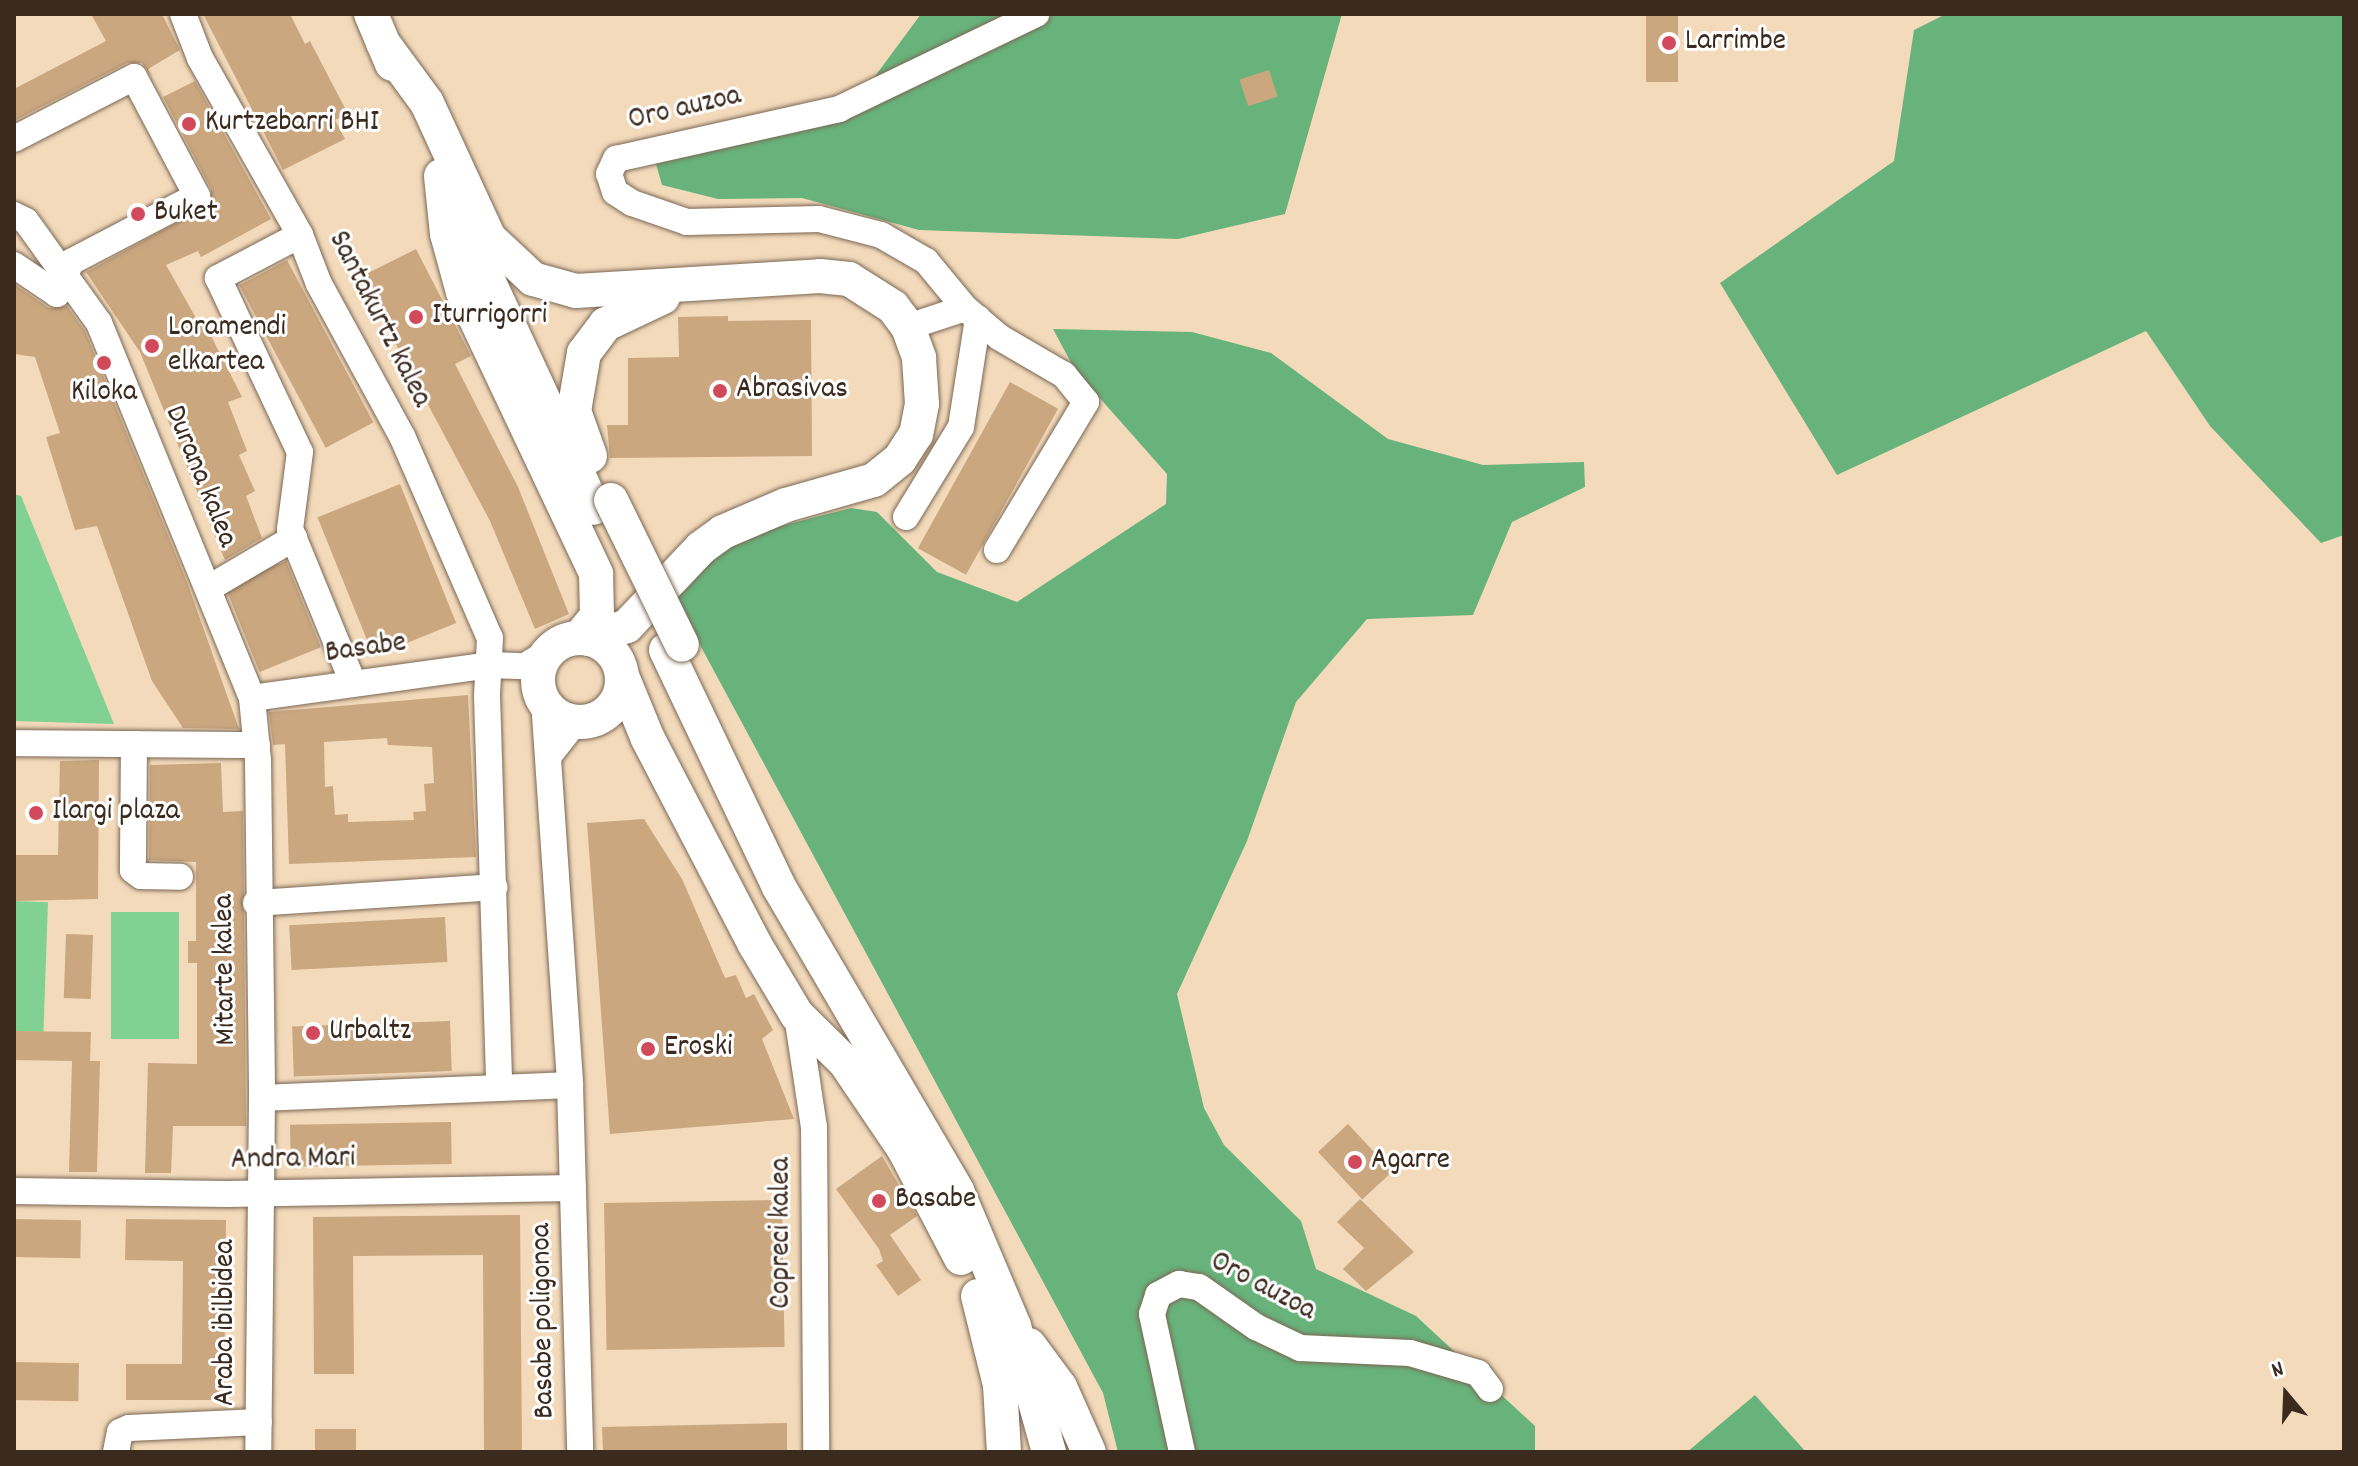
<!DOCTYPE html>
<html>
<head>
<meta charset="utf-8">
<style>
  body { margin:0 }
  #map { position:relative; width:2358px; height:1466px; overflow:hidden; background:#f3dabb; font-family:Dekko,sans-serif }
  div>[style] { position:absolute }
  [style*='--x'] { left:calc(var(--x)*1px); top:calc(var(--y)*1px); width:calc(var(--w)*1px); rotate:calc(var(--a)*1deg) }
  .green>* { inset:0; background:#80d192; transform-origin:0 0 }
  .forest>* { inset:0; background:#68b37c }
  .building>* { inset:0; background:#caa77f; transform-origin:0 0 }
  .roads { filter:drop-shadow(0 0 2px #7b6855) drop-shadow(0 0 2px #7b6855) }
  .minor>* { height:26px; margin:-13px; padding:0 13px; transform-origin:13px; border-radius:13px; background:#fff }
  .major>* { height:34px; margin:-17px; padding:0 17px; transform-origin:17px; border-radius:17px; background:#fff }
  .major>.ring { margin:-17px; padding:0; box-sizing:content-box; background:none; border:34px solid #fff; border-radius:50% }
  .bridges { filter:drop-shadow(0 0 2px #7b6855) drop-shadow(0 0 2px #7b6855) }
  .major-bridge>* { height:34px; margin:-17px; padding:0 17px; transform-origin:17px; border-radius:17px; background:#fff }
  .dots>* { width:22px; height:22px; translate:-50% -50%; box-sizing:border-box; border:4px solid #fff; border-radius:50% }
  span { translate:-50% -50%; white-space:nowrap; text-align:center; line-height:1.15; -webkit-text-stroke:6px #fff; paint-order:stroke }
  .poi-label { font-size:30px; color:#3b2a1e }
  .left { translate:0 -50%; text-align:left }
  .street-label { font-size:30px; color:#3b2a1e }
  .frame { position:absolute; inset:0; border:16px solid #3b2a1e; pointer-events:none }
  .north { position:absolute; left:2246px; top:1354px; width:80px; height:80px; -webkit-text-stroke:6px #fff; paint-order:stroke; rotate:341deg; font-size:22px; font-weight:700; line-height:32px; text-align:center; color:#3b2a1e }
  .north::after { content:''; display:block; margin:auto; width:28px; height:36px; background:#3b2a1e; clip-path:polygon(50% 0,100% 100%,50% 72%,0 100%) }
</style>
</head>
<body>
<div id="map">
  <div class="green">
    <i style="clip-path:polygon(14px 494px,21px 496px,114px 724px,14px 721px)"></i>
    <i style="left:14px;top:901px;width:34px;height:130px;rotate:2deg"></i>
    <i style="left:111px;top:912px;width:68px;height:127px"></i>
  </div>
  <div class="forest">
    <i style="clip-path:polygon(921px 14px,1342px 14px,1285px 214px,1178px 239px,919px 230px,802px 198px,718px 199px,662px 185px,656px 164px,842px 121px)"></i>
    <i style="clip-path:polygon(1946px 14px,2344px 14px,2344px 535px,2321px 543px,2210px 426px,2146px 331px,1837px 475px,1720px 283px,1894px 161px,1914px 30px)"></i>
    <i style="clip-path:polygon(1053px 329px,1192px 332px,1271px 353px,1388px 439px,1483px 465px,1584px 462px,1585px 487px,1512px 522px,1473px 615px,1367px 619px,1296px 702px,1247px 841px,1177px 994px,1204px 1108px,1224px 1145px,1301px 1221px,1316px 1269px,1416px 1316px,1535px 1426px,1535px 1452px,1118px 1452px,1103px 1393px,672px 593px,708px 560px,749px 534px,851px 508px,877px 512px,937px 572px,1017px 602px,1166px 504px,1167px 474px,1075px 370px)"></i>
    <i style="clip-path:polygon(1755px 1395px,1806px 1452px,1687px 1452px)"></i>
  </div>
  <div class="building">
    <i style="clip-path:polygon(91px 14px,162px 14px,180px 50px,148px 69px,152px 77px,142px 63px,127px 63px,14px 121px,14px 89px,106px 41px)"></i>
    <i style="clip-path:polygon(203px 14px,290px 14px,305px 44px,310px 41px,348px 114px,335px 120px,345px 139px,283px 170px)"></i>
    <i style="left:1646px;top:14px;width:32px;height:68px"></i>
    <i style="left:1269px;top:70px;width:28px;height:31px;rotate:72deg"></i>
    <i style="clip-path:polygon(195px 81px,271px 219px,201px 257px,198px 251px,166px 265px,200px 325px,204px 322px,242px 397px,228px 402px,247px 451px,239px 455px,255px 491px,246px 496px,262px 538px,225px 560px,140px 352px,86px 272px,211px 204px,211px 189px,163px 97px)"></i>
    <i style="clip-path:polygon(416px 249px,471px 356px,455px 364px,518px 487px,569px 614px,535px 629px,490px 521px,360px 277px)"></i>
    <i style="left:287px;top:260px;width:184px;height:54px;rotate:62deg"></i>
    <i style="clip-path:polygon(14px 284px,49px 308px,67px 306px,85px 331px,187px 582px,239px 729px,183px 728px,152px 681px,97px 526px,75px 530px,46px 437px,60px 433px,35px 357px,14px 354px)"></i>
    <i style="clip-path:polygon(728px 316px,728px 321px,811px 320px,812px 456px,610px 458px,607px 425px,628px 425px,628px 358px,679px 357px,678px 317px)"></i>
    <i style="left:1010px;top:382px;width:55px;height:190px;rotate:29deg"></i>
    <i style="left:400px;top:484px;width:150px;height:89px;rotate:68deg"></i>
    <i style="left:286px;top:561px;width:93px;height:66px;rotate:68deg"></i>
    <i style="clip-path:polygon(evenodd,468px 695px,476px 857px,289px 864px,285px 744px,273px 745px,269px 712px,468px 695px,387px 738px,388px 745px,432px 747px,434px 783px,424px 784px,426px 811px,413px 812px,414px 820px,348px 822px,348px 814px,335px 815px,333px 786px,325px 787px,324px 742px,387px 738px)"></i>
    <i style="clip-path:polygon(99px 760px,98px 899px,14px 901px,14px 855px,58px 855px,60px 761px)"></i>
    <i style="clip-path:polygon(221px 763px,223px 812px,243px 811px,246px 1126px,173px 1126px,171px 1173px,145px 1173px,148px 1063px,197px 1064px,197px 963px,188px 963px,188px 941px,196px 941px,196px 862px,149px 860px,150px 765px)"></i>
    <i style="clip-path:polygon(644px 819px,682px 879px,725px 978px,736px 975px,746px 998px,754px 994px,773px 1030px,762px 1039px,794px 1119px,610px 1134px,587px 823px)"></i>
    <i style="left:445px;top:917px;width:45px;height:156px;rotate:87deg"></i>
    <i style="left:66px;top:934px;width:27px;height:64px;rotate:2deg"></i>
    <i style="left:450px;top:1021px;width:50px;height:158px;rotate:88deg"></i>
    <i style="clip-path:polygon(14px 1031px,91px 1032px,90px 1061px,100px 1061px,97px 1172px,69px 1172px,72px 1061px,14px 1060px)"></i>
    <i style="left:451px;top:1122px;width:42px;height:161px;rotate:89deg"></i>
    <i style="left:1348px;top:1124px;width:65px;height:41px;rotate:47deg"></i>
    <i style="clip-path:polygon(882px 1156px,917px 1216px,890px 1235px,921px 1280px,898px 1296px,876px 1265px,883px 1261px,879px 1249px,836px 1189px)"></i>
    <i style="clip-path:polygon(1360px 1199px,1414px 1252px,1366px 1291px,1343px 1269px,1364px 1248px,1337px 1222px)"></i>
    <i style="left:782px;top:1200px;width:147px;height:178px;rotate:89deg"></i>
    <i style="clip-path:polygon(520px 1215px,522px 1452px,484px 1452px,483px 1255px,353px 1256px,354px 1374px,314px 1374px,313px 1217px)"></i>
    <i style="left:14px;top:1219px;width:67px;height:38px;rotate:1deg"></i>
    <i style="clip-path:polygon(126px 1219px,226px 1220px,224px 1400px,126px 1400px,126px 1364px,182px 1364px,183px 1261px,125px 1260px)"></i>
    <i style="left:14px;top:1362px;width:65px;height:38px;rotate:1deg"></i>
    <i style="clip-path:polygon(787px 1423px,787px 1452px,603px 1452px,602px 1427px)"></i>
    <i style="left:315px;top:1429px;width:41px;height:23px"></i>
  </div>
  <div class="roads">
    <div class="minor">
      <i style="--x:183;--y:14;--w:47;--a:68.9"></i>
      <i style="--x:200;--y:58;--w:203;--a:60.5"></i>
      <i style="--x:300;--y:235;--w:53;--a:68.8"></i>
      <i style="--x:319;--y:284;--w:173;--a:61.4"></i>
      <i style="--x:402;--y:436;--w:220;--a:66.5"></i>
      <i style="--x:490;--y:638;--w:58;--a:93"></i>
      <i style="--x:487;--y:696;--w:392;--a:88.2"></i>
      <i style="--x:14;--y:139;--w:135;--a:-27.3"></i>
      <i style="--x:134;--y:77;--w:135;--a:62.1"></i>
      <i style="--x:197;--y:196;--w:142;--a:152.4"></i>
      <i style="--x:71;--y:262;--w:35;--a:114"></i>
      <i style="--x:57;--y:294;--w:52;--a:-146"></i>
      <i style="--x:14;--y:215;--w:13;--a:27"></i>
      <i style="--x:26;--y:221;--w:125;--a:54.4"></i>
      <i style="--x:99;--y:323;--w:405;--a:67.8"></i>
      <i style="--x:252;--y:698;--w:62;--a:84.5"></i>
      <i style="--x:258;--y:760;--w:338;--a:89.3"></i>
      <i style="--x:262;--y:1098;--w:354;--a:90.6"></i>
      <i style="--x:300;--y:235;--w:93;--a:152.3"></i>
      <i style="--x:218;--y:278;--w:192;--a:64.8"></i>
      <i style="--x:300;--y:452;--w:78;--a:97.4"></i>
      <i style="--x:290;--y:529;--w:156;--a:67.7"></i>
      <i style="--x:908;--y:327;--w:60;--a:-18.4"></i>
      <i style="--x:906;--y:517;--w:105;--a:-58.6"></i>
      <i style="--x:961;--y:427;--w:110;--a:-81.1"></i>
      <i style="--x:997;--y:550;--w:173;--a:-59"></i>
      <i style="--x:1086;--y:402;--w:35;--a:-129"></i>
      <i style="--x:1064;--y:375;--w:75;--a:-149.7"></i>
      <i style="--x:999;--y:337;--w:45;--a:-139.5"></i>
      <i style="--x:965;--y:308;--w:61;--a:-129.7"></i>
      <i style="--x:926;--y:261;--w:52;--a:-150"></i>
      <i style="--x:881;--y:235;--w:64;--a:-165.5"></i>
      <i style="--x:819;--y:219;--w:132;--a:178.7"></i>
      <i style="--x:687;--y:222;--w:58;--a:-160.9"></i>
      <i style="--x:632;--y:203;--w:20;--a:-147"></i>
      <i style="--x:615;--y:192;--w:19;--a:-108"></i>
      <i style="--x:609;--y:174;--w:17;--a:-65"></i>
      <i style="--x:616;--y:159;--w:229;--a:-12.6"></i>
      <i style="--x:839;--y:109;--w:219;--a:-25.7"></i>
      <i style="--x:209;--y:588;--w:99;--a:-30.5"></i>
      <i style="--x:252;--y:698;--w:240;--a:-7.9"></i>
      <i style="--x:490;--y:665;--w:35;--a:2"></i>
      <i style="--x:525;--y:666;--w:29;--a:-31"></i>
      <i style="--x:544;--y:700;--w:386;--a:86.1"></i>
      <i style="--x:570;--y:1085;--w:367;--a:88.4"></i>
      <i style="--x:14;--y:743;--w:243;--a:0.5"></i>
      <i style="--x:134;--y:744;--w:126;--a:90.5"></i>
      <i style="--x:133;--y:870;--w:10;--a:37"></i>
      <i style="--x:141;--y:876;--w:39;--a:1"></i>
      <i style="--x:551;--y:753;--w:41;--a:-52"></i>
      <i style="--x:256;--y:903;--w:239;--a:-3.8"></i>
      <i style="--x:797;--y:1015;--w:113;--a:81.4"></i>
      <i style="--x:814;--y:1127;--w:325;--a:89.6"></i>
      <i style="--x:262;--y:1098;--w:308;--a:-2.4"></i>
      <i style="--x:14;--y:1191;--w:212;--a:0.8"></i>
      <i style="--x:226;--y:1194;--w:347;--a:-1"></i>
      <i style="--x:116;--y:1452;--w:20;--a:-79"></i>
      <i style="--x:120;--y:1432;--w:10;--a:-24"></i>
      <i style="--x:129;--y:1428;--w:130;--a:-2.6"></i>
      <i style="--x:1182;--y:1452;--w:141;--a:-102.3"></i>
      <i style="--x:1152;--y:1314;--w:20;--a:-72"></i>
      <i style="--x:1158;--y:1295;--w:24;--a:-28"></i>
      <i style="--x:1179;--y:1284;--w:20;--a:9"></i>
      <i style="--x:1199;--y:1287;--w:70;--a:35.1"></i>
      <i style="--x:1256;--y:1327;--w:49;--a:25.5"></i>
      <i style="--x:1300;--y:1348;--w:110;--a:2.6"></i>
      <i style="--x:1410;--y:1353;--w:71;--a:16.4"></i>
      <i style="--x:1478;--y:1373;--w:20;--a:53"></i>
    </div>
    <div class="major">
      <i style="--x:371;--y:14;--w:54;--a:67.2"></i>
      <i style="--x:383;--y:43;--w:74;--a:53.7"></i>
      <i style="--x:427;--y:103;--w:149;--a:65.3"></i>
      <i style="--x:489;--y:238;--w:60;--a:43"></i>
      <i style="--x:533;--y:279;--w:45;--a:15.6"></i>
      <i style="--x:576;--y:291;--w:244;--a:-3.5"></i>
      <i style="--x:820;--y:276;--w:29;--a:6"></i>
      <i style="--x:849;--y:279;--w:52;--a:32.5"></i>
      <i style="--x:893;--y:307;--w:25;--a:53"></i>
      <i style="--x:908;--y:327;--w:33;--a:70"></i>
      <i style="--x:919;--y:358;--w:46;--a:86.3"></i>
      <i style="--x:922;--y:404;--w:31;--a:101"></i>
      <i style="--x:916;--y:434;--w:30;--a:123"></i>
      <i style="--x:900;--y:459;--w:33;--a:141"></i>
      <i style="--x:874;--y:480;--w:91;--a:164.1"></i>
      <i style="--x:786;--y:505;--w:69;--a:156.8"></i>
      <i style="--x:723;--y:532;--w:27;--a:144"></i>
      <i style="--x:701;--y:548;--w:108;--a:133.5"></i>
      <i style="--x:627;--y:626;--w:40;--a:161.1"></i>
      <i style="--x:441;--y:176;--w:58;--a:84.1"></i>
      <i style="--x:447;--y:234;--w:60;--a:74.6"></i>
      <i style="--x:463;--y:292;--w:312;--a:64.7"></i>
      <i style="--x:596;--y:574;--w:42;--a:88.6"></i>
      <i style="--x:597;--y:616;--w:28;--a:129"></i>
      <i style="--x:461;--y:222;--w:315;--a:65.1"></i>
      <i style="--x:590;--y:456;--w:48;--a:-109.6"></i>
      <i style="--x:574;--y:411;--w:59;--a:-80.2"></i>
      <i style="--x:584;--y:353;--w:36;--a:-53"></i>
      <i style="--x:606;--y:324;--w:63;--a:-25.3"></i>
      <i class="ring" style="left:538px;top:638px;width:50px;height:50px"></i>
      <i style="--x:666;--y:650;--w:263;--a:64.5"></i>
      <i style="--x:779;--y:887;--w:352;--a:59.6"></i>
      <i style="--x:957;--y:1191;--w:147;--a:67.1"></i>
      <i style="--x:1014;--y:1326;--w:131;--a:74.5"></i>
      <i style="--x:622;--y:676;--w:68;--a:67.6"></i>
      <i style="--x:648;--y:739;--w:230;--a:62.5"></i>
      <i style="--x:754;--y:943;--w:84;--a:59.2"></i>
      <i style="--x:797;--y:1015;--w:67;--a:44.4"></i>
      <i style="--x:845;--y:1062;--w:105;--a:55.9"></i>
      <i style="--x:904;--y:1149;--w:123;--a:62.4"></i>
      <i style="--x:978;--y:1296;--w:92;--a:76.1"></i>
      <i style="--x:1000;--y:1385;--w:67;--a:86.6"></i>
      <i style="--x:1029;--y:1345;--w:52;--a:53.6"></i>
      <i style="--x:1060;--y:1387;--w:71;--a:66"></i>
    </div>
  </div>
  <div class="bridges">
    <div class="major-bridge">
      <i style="--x:611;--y:500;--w:161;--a:63.9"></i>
    </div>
  </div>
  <div class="dots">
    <i style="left:1669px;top:43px;background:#d1495b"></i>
    <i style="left:189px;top:124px;background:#d1495b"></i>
    <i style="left:138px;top:214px;background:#d1495b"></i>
    <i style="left:416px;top:317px;background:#d1495b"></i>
    <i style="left:152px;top:346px;background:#d1495b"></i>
    <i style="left:104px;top:363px;background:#d1495b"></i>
    <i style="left:720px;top:391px;background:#d1495b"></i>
    <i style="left:36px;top:813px;background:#d1495b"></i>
    <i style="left:313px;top:1033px;background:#d1495b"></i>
    <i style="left:648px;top:1049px;background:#d1495b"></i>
    <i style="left:1355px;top:1162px;background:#d1495b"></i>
    <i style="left:879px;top:1201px;background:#d1495b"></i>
  </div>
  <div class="poi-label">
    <span class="left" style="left:1685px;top:43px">Larrimbe</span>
    <span class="left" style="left:205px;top:124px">Kurtzebarri BHI</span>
    <span class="left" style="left:154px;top:214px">Buket</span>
    <span class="left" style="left:432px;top:317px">Iturrigorri</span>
    <span class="left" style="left:168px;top:346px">Loramendi<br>elkartea</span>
    <span class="left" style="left:736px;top:391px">Abrasivas</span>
    <span style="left:104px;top:394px">Kiloka</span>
    <span class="left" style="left:52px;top:813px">Ilargi plaza</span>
    <span class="left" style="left:329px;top:1033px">Urbaltz</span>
    <span class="left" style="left:664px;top:1049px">Eroski</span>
    <span class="left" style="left:1371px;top:1162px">Agarre</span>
    <span class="left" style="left:895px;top:1201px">Basabe</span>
  </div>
  <div class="street-label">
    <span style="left:685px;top:110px;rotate:-13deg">Oro auzoa</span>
    <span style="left:378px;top:320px;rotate:63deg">Santakurtz kalea</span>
    <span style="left:199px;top:477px;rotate:68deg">Durana kalea</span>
    <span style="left:366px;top:650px;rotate:-8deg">Basabe</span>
    <span style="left:227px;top:970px;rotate:-91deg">Mitarte kalea</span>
    <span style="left:293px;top:1161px;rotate:-1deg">Andra Mari</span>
    <span style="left:783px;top:1233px;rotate:-90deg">Copreci kalea</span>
    <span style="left:1262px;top:1288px;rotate:28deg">Oro auzoa</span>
    <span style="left:545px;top:1321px;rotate:-91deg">Basabe poligonoa</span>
    <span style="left:227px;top:1323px;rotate:-90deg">Araba ibilbidea</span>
  </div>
  <div class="frame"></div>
  <div class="north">N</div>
</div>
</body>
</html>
